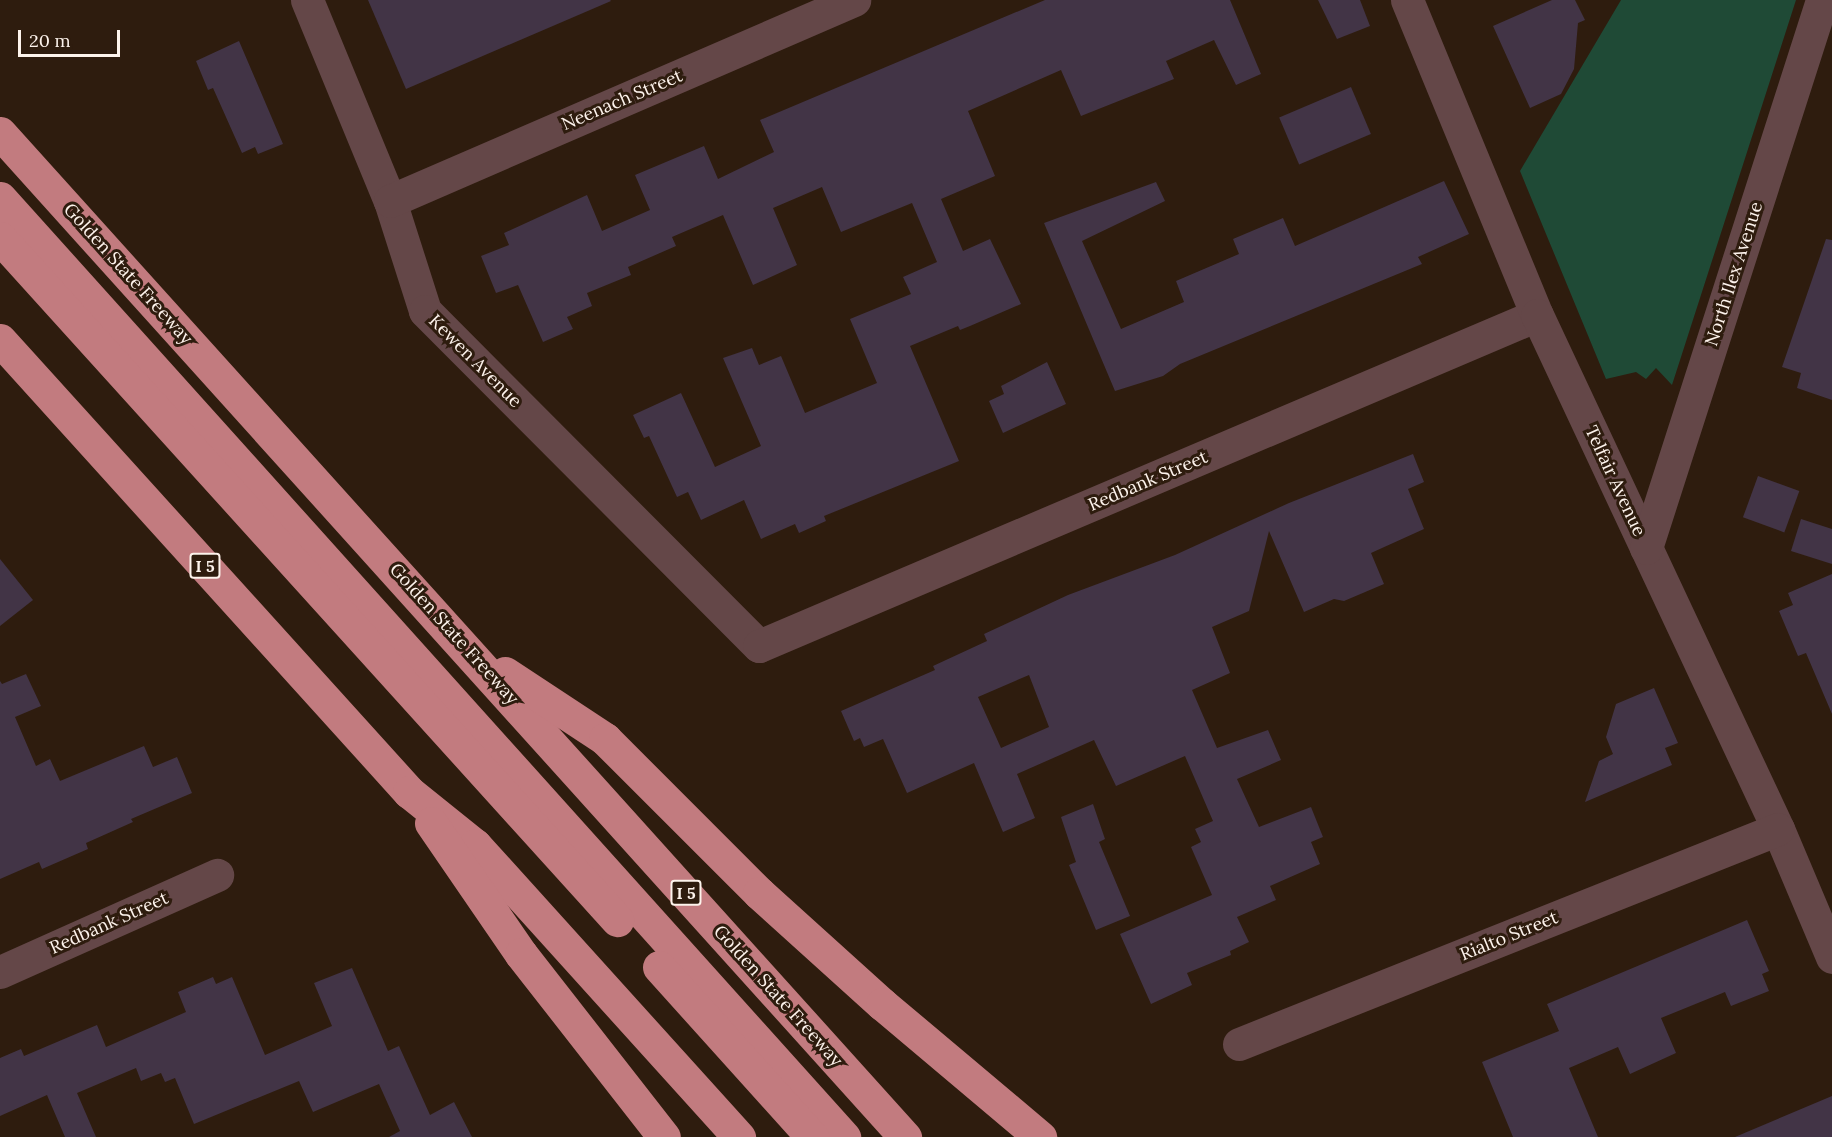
<!DOCTYPE html>
<html>
<head>
<meta charset="utf-8">
<style>
  body { margin:0 }
  #map { position:relative; width:1832px; height:1137px; overflow:hidden; background:#2e1c0e; font-family:Lora,serif }
  div>[style] { position:absolute }
  [style*='--x'] { left:calc(var(--x)*1px); top:calc(var(--y)*1px); width:calc(var(--w)*1px); rotate:calc(var(--a)*1deg) }
  .green>* { inset:0; background:#1f4a36 }
  .building>* { inset:0; background:#423446; transform-origin:0 0 }
  .street>* { height:33px; margin:-16.5px; padding:0 16.5px; transform-origin:16.5px; border-radius:16.5px; background:#644748 }
  .highway>* { height:33px; margin:-16.5px; padding:0 16.5px; transform-origin:16.5px; border-radius:16.5px; background:#c27b7f }
  span { translate:-50% -50%; white-space:nowrap; text-align:center; line-height:1.15; -webkit-text-stroke:6px #2e1c0e; paint-order:stroke }
  .shield-label span { padding:2px 4px; background:#2e1c0e; border:2px solid; border-radius:4px; -webkit-text-stroke-width:0 }
  .shield-label { font-size:16px; color:#fdf3ec; font-weight:700 }
  .street-label { font-size:18px; color:#fdf3ec }
  .scale { position:absolute; left:18px; top:30px; width:102px; height:27px; box-sizing:border-box; border:3px solid #fdf3ec; border-top:0; padding-left:8px; font-size:18px; line-height:21px; white-space:nowrap; color:#fdf3ec; -webkit-text-stroke:4px #2e1c0e; paint-order:stroke }
</style>
</head>
<body>
<div id="map">
  <div class="green">
    <i style="clip-path:polygon(1621px 0,1796px 0,1672px 385px,1656px 368px,1646px 379px,1636px 372px,1606px 379px,1520px 171px)"></i>
  </div>
  <div class="building">
    <i style="clip-path:polygon(368px 0,610px 0,611px 1px,406px 89px)"></i>
    <i style="clip-path:polygon(1045px 0,1230px 0,1261px 74px,1236px 85px,1214px 40px,1166px 61px,1174px 79px,1081px 116px,1061px 70px,968px 111px,995px 176px,941px 199px,963px 251px,990px 239px,1021px 304px,970px 326px,960px 330px,958px 326px,910px 346px,959px 461px,824px 516px,826px 521px,799px 533px,795px 524px,761px 539px,744px 500px,701px 520px,688px 492px,677px 497px,649px 436px,644px 438px,633px 415px,681px 393px,715px 467px,761px 446px,723px 358px,752px 348px,759px 365px,781px 356px,805px 413px,877px 383px,850px 319px,911px 294px,903px 277px,937px 262px,912px 203px,841px 232px,822px 187px,773px 208px,797px 265px,753px 285px,723px 215px,672px 237px,676px 246px,628px 267px,631px 275px,587px 293px,592px 306px,567px 317px,573px 329px,543px 342px,518px 285px,496px 293px,481px 256px,509px 245px,504px 233px,587px 195px,602px 231px,650px 210px,635px 175px,704px 146px,718px 179px,774px 152px,760px 120px)"></i>
    <i style="clip-path:polygon(1318px 0,1360px 0,1370px 26px,1337px 39px)"></i>
    <i style="clip-path:polygon(1552px 0,1575px 0,1585px 20px,1578px 23px,1574px 69px,1561px 94px,1530px 108px,1493px 26px)"></i>
    <i style="clip-path:polygon(239px 41px,283px 144px,258px 154px,255px 147px,242px 153px,213px 88px,208px 90px,196px 61px)"></i>
    <i style="left:1351px;top:87px;width:51px;height:78px;rotate:67deg"></i>
    <i style="clip-path:polygon(1444px 181px,1469px 234px,1418px 257px,1422px 264px,1180px 364px,1163px 376px,1115px 391px,1044px 223px,1156px 182px,1165px 201px,1082px 241px,1121px 329px,1184px 302px,1176px 281px,1239px 254px,1233px 239px,1283px 218px,1295px 246px)"></i>
    <i style="clip-path:polygon(1826px 239px,1832px 240px,1832px 400px,1797px 388px,1801px 373px,1782px 367px)"></i>
    <i style="clip-path:polygon(1047px 362px,1066px 404px,1003px 433px,989px 401px,1004px 394px,1001px 386px)"></i>
    <i style="clip-path:polygon(evenodd,1413px 454px,1424px 482px,1408px 489px,1424px 529px,1371px 553px,1384px 584px,1344px 601px,1334px 599px,1304px 612px,1269px 531px,1249px 611px,1212px 627px,1230px 673px,1192px 690px,1217px 748px,1268px 730px,1281px 760px,1237px 779px,1259px 827px,1311px 807px,1323px 837px,1311px 842px,1320px 864px,1270px 886px,1276px 900px,1237px 917px,1249px 942px,1230px 951px,1231px 955px,1187px 973px,1192px 985px,1151px 1004px,1120px 934px,1212px 895px,1191px 847px,1201px 842px,1195px 829px,1213px 821px,1185px 756px,1116px 786px,1094px 740px,1017px 774px,1035px 818px,1003px 832px,974px 763px,907px 793px,883px 739px,864px 747px,860px 738px,854px 741px,841px 711px,935px 670px,933px 666px,987px 641px,984px 634px,1068px 595px,1175px 555px,1289px 503px,1413px 454px,1029px 675px,1049px 727px,1001px 748px,978px 697px,1029px 675px)"></i>
    <i style="left:1758px;top:476px;width:44px;height:44px;rotate:20deg"></i>
    <i style="clip-path:polygon(1801px 519px,1832px 529px,1832px 564px,1791px 551px)"></i>
    <i style="clip-path:polygon(0 559px,33px 600px,0 626px)"></i>
    <i style="clip-path:polygon(1832px 574px,1832px 714px,1806px 653px,1798px 656px,1779px 611px,1793px 605px,1788px 593px)"></i>
    <i style="clip-path:polygon(26px 674px,41px 706px,15px 717px,36px 766px,50px 759px,60px 781px,144px 746px,153px 767px,177px 757px,192px 793px,131px 819px,133px 822px,86px 843px,88px 849px,42px 869px,39px 862px,0 879px,0 681px,2px 684px)"></i>
    <i style="clip-path:polygon(1654px 688px,1678px 743px,1665px 748px,1672px 765px,1585px 802px,1599px 761px,1613px 754px,1606px 737px,1616px 704px)"></i>
    <i style="clip-path:polygon(1093px 804px,1105px 839px,1099px 842px,1130px 916px,1096px 930px,1069px 865px,1076px 862px,1061px 817px)"></i>
    <i style="clip-path:polygon(1747px 920px,1769px 971px,1762px 974px,1769px 991px,1731px 1006px,1725px 992px,1661px 1018px,1676px 1053px,1630px 1074px,1618px 1047px,1569px 1068px,1598px 1137px,1513px 1137px,1482px 1062px,1559px 1031px,1547px 1004px)"></i>
    <i style="clip-path:polygon(352px 968px,388px 1051px,399px 1046px,430px 1115px,454px 1102px,472px 1137px,389px 1137px,400px 1131px,379px 1084px,313px 1112px,299px 1081px,194px 1124px,175px 1078px,165px 1082px,161px 1073px,141px 1081px,136px 1068px,77px 1093px,96px 1137px,65px 1137px,47px 1095px,0 1116px,0 1058px,21px 1049px,24px 1056px,97px 1025px,106px 1047px,186px 1012px,178px 992px,213px 977px,216px 984px,232px 977px,265px 1055px,332px 1026px,314px 983px)"></i>
    <i style="clip-path:polygon(1832px 1096px,1832px 1137px,1735px 1137px)"></i>
  </div>
  <div class="street">
    <i style="--x:307;--y:0;--w:217;--a:67.6"></i>
    <i style="--x:390;--y:201;--w:115;--a:72.3"></i>
    <i style="--x:425;--y:311;--w:473;--a:45.1"></i>
    <i style="--x:759;--y:646;--w:845;--a:-23.05"></i>
    <i style="--x:1407;--y:0;--w:341;--a:67.6"></i>
    <i style="--x:1537;--y:315;--w:568;--a:64.88"></i>
    <i style="--x:1778;--y:829;--w:139;--a:67.1"></i>
    <i style="--x:390;--y:201;--w:506;--a:-23.42"></i>
    <i style="--x:1646;--y:548;--w:576;--a:-72.19"></i>
    <i style="--x:0;--y:972;--w:238;--a:-24.1"></i>
    <i style="--x:1239;--y:1044;--w:580;--a:-21.75"></i>
  </div>
  <div class="highway">
    <i style="--x:0;--y:133;--w:1352;--a:47.97"></i>
    <i style="--x:0;--y:198;--w:1263;--a:48.05"></i>
    <i style="--x:0;--y:238;--w:920;--a:47.86"></i>
    <i style="--x:0;--y:340;--w:610;--a:47.86"></i>
    <i style="--x:409;--y:792;--w:85;--a:38.8"></i>
    <i style="--x:475;--y:845;--w:394;--a:47.9"></i>
    <i style="--x:505;--y:673;--w:120;--a:33.4"></i>
    <i style="--x:605;--y:739;--w:218;--a:45"></i>
    <i style="--x:759;--y:893;--w:166;--a:42.1"></i>
    <i style="--x:882;--y:1004;--w:207;--a:40.1"></i>
    <i style="--x:431;--y:823;--w:159;--a:55.5"></i>
    <i style="--x:521;--y:954;--w:232;--a:52"></i>
    <i style="--x:659;--y:967;--w:229;--a:48"></i>
  </div>
  <div class="shield-label">
    <span style="left:205px;top:566px">I 5</span>
    <span style="left:686px;top:893px">I 5</span>
  </div>
  <div class="street-label">
    <span style="left:622px;top:100px;rotate:-23deg">Neenach Street</span>
    <span style="left:128px;top:274px;rotate:48deg">Golden State Freeway</span>
    <span style="left:1734px;top:274px;rotate:-72deg">North Ilex Avenue</span>
    <span style="left:475px;top:361px;rotate:45deg">Kewen Avenue</span>
    <span style="left:1148px;top:481px;rotate:-23deg">Redbank Street</span>
    <span style="left:1615px;top:481px;rotate:65deg">Telfair Avenue</span>
    <span style="left:454px;top:634px;rotate:48deg">Golden State Freeway</span>
    <span style="left:109px;top:923px;rotate:-24deg">Redbank Street</span>
    <span style="left:1509px;top:936px;rotate:-22deg">Rialto Street</span>
    <span style="left:778px;top:996px;rotate:48deg">Golden State Freeway</span>
  </div>
  <div class="scale">20 m</div>
</div>
</body>
</html>
